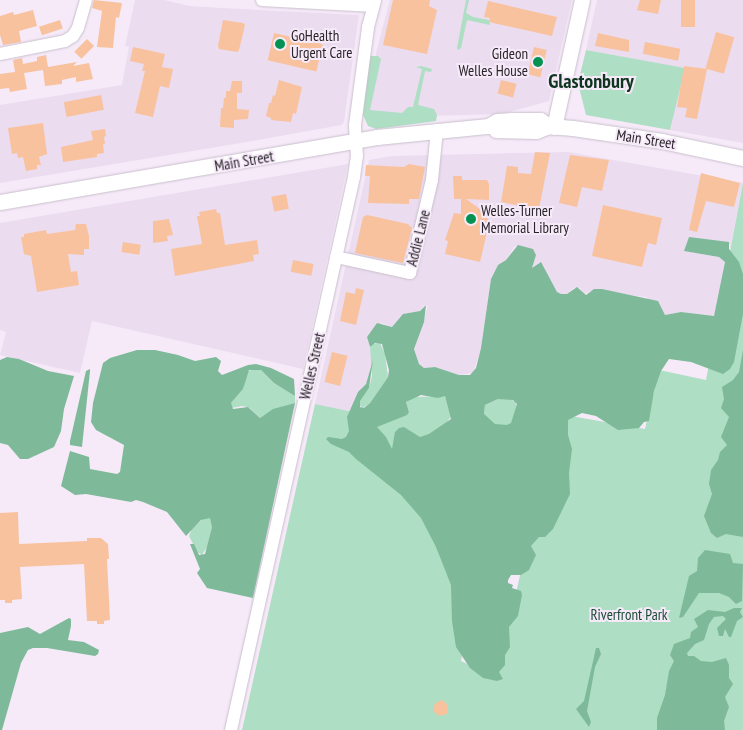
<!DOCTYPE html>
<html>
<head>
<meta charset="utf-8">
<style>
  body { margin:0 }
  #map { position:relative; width:743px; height:730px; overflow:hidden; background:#f6eaf9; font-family:"PT Sans Narrow",sans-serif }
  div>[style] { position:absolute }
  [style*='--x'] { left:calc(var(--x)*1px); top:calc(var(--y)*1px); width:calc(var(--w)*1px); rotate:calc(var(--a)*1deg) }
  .built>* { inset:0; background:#ebdcf0 }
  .green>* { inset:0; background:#aedec3 }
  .forest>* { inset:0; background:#7eba9a }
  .building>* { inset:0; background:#f8c29e; transform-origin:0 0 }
  .roads { filter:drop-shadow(0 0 1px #c9bfcc) drop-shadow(0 0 1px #c9bfcc) }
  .minor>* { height:12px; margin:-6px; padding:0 6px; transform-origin:6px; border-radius:6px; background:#fff }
  .major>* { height:15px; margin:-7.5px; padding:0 7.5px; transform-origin:7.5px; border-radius:7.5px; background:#fff }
  .dots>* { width:14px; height:14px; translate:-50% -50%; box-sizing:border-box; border:2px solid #f6eaf9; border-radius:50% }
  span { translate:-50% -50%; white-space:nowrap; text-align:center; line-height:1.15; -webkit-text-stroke:4px #f6eaf9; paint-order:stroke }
  .poi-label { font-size:15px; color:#282429 }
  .left { translate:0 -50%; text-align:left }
  .right { translate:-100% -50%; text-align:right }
  .street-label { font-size:15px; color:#282429 }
  .park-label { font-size:15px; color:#194933 }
  .district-label { font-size:20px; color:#0e351f; font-weight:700 }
</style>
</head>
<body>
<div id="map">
  <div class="built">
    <i style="clip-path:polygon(135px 0,164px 0,190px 6px,222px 8px,359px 15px,344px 122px,341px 125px,247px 142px,0 183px,0 105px,122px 85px,129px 47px,125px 46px)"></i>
    <i style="clip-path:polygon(390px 0,572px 0,549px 101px,502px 114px,388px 117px,368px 120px,376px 53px)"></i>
    <i style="clip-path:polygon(597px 0,743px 0,743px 143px,670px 130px,684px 68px,586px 50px)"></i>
    <i style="clip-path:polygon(568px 152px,743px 183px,730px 251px,730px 244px,685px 251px,719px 257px,725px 261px,716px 314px,712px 316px,681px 312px,665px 315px,646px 297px,591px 291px,584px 294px,580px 288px,574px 288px,567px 294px,561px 294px,557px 292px,539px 262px,535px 268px,532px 268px,536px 255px,515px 246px,506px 260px,498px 265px,491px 279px,481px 348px,473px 373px,459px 375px,435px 367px,424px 368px,419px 364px,414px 349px,428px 306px,424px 305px,420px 311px,403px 314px,392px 327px,382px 323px,367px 337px,373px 360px,366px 384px,362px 387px,351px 412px,315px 404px,369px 160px,392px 156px)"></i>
    <i style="clip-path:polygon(348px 164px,303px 369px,92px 321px,80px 373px,0 355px,6px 332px,0 330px,0 223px)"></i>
  </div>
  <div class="green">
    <i style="clip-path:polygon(466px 0,469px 0,466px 13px,473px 17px,489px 20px,490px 25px,467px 20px,461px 48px,458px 50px,457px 48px)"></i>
    <i style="clip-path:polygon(586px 50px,685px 68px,670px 130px,586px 115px,578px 83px)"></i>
    <i style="clip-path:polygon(370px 56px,378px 56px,381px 59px,370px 110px,402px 113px,408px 107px,413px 107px,422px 69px,416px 67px,421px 66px,432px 69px,431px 72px,425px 71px,418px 105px,434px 109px,437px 115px,436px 121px,376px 129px,368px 126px,363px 115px)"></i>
    <i style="clip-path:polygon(evenodd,743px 183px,743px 730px,242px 730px,315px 404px,391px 420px,409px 412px,406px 402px,415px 397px,445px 396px,451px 417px,446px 423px,484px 414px,485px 405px,498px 399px,510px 399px,516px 402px,517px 410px,548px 412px,645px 429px,659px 370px,706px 380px,743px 183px,551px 437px,497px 678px,461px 661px,480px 561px,551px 437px)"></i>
    <i style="clip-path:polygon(380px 343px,385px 354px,388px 377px,370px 403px,363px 408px,359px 405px,359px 401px,369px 388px,372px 376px,370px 347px,373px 344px)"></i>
    <i style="clip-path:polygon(253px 369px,261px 370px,274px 383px,290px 392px,295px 396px,295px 403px,273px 410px,260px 418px,250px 408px,243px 406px,231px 408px,231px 403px,243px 389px,247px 372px)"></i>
    <i style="clip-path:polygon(205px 517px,210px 518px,213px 523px,207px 547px,202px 555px,197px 552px,189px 536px,192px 529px)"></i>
  </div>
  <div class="forest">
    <i style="clip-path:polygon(evenodd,689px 237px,729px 242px,729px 249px,739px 262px,743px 274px,743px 314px,734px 362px,730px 369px,723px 374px,691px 362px,669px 359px,661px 371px,654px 391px,649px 421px,644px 422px,639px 428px,618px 430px,596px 416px,582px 413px,568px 420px,568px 435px,572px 449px,569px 473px,570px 494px,553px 529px,545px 537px,539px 537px,531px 546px,536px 555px,529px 570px,521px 575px,511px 575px,508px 580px,508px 583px,513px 585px,512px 588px,521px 591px,522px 595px,518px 616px,509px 627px,510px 647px,505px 655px,505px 665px,499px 672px,503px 679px,497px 681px,483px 678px,470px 668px,456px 647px,452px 621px,451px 585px,436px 547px,421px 518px,401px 495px,356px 459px,349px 452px,331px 444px,326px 439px,328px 437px,342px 439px,346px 437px,349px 431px,347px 417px,358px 392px,366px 384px,373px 360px,369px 388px,360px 401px,360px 407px,364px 408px,370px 403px,388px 377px,389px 370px,382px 344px,375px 343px,370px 347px,367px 337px,377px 323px,392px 327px,403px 314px,420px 311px,426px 305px,424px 322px,414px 349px,419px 364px,424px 368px,435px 367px,459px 375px,470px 375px,476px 368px,481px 348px,491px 279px,498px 265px,506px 260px,518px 245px,533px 249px,536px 255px,532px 268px,541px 262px,557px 292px,561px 294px,567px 294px,577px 287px,586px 295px,594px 289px,602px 289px,658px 301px,665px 315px,681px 312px,714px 316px,725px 262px,719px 257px,684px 251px,689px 237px,421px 395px,438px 398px,445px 396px,451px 419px,429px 434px,420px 437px,404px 427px,399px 428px,395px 432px,392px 449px,386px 437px,377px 427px,407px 415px,409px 412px,406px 402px,421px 395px,689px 237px,498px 399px,513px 400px,517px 404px,511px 423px,507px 425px,495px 424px,484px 414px,485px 405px,498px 399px)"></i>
    <i style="clip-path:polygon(137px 350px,155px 350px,178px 355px,195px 361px,216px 357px,221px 361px,218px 371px,222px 375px,248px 365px,256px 364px,271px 368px,294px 379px,295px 396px,274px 383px,261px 370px,249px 370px,243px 389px,231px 403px,233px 409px,248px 407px,260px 418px,273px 409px,295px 403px,253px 598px,207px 588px,197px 573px,200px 569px,190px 544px,194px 544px,199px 555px,205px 554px,212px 527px,210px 518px,201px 520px,186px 536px,167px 512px,143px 502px,136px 500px,131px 502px,86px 494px,75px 495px,61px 486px,70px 451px,89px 457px,90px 469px,117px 474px,120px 472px,124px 445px,96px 430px,91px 422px,93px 403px,103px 363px,110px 358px)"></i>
    <i style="clip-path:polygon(743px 350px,743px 537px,726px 534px,717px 538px,711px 533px,704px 516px,712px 494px,709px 484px,711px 470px,718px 460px,720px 452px,727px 445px,721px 437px,729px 417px,721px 408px,724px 399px,722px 387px,733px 380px,739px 372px)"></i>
    <i style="clip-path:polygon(7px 357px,19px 359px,48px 371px,74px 376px,64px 409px,61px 431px,54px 447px,28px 459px,20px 459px,8px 445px,0 443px,0 360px)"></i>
    <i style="clip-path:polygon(90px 369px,90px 371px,82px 447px,70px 445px,70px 441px,86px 371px)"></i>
    <i style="clip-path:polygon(705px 550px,730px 554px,733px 563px,743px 564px,742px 601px,736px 604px,729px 597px,719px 593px,699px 593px,683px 617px,679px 618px,689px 576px,697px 571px,698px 558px)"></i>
    <i style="clip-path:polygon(734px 608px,742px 608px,740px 612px,743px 617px,737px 621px,731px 637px,729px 637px,725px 629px,723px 636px,719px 636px,717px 628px,726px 619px,723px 616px,714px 617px,709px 624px,704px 640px,695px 644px,687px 653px,688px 656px,694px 656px,701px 661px,712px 662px,726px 658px,729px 665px,729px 678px,733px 684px,725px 697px,729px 707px,724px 721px,725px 730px,657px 730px,657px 718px,665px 695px,669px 671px,674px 661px,670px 655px,674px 644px,690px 638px,691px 632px,698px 627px,694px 619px,708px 610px,725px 612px)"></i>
    <i style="clip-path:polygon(69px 618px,71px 619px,71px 626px,68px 640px,84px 642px,99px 650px,98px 654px,95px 656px,47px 648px,33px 648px,28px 650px,21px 663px,2px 730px,0 730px,0 633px,28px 627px,40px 634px)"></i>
    <i style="clip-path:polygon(596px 648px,599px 648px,601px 654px,595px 667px,587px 711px,591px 722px,589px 727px,576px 709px,584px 701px)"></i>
  </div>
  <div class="building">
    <i style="clip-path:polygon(94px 0,122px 3px,119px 18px,116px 17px,113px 48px,97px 47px,102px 11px,92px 8px)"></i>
    <i style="clip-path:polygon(393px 0,430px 0,429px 6px,437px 10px,427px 54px,383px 45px)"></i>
    <i style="clip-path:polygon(640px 0,661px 0,658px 14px,637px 10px)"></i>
    <i style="left:681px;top:0;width:14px;height:27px"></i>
    <i style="clip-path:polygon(488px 1px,557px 17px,552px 36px,489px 22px,490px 18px,484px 17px)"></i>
    <i style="clip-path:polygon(33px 10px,37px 26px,19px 31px,21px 42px,3px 45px,0 35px,0 16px,13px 12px,14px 15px)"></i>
    <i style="left:60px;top:20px;width:9px;height:22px;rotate:72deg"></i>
    <i style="clip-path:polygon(223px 20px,243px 23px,245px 25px,239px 50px,237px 52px,219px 49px,218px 46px)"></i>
    <i style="left:716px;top:32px;width:19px;height:38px;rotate:16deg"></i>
    <i style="left:274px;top:33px;width:50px;height:28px;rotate:13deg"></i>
    <i style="clip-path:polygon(598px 33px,629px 40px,629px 52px,595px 46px)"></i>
    <i style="left:87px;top:39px;width:10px;height:18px;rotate:45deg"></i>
    <i style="left:645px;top:42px;width:36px;height:12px;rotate:11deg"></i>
    <i style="clip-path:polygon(133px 47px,165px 54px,162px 67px,173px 69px,169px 88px,160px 86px,153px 117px,135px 113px,145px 71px,142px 71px,144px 64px,130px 61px)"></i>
    <i style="left:534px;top:47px;width:13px;height:28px;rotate:13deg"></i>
    <i style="clip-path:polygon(46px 55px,48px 67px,77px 62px,73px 66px,89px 63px,93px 79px,76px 82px,76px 77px,62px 80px,62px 84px,45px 86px,43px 70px,24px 73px,27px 89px,10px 92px,9px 88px,0 89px,0 74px,15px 72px,13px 60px,22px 58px,23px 64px,37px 61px,37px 57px)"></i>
    <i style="clip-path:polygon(684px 66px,707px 69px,697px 119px,685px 117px,687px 108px,677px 107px)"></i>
    <i style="clip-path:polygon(279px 80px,302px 87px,296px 114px,293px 113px,291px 122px,271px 120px,271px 118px,266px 116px,269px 103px,271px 103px,273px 95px,275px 96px)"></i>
    <i style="left:501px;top:80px;width:16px;height:14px;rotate:14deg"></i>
    <i style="clip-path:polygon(232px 81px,242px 81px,242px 93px,237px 93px,237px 109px,249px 110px,248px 119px,234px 120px,234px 128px,220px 127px,221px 108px,223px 108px,224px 98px,226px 98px,226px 91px,230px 91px)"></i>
    <i style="left:101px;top:95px;width:15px;height:38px;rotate:79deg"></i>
    <i style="clip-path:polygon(43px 123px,47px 154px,39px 157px,41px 165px,37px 165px,37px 169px,26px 171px,23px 157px,18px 158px,17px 153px,12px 154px,8px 128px)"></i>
    <i style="clip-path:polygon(105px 129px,106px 136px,104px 137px,105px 144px,103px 144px,104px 153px,97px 154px,97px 157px,63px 162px,61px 147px,93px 140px,91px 131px)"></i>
    <i style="clip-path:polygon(535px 152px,550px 153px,538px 214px,524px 211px,525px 207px,501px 202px,507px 166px,518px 167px,518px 173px,531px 174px)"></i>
    <i style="clip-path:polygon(570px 155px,609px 160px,602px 191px,582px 187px,577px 207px,559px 203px)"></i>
    <i style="clip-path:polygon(409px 164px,425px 167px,419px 199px,409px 199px,409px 204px,368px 203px,370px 176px,365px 176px,366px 165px,404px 167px)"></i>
    <i style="clip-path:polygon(701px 173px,740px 183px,734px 207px,706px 201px,697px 232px,689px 230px)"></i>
    <i style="clip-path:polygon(453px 176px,462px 176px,462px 180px,487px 180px,489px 184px,489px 200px,466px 199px,488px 215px,488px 228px,480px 262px,445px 254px,448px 241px,445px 240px,454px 213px,461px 214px,461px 199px,454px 199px)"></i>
    <i style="left:286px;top:194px;width:15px;height:15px;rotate:79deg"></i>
    <i style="clip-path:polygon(603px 205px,662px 218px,656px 245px,648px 243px,642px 267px,592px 256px)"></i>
    <i style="clip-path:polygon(216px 209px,217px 213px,220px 213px,225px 245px,257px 240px,259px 254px,253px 255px,254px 261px,175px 276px,171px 249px,202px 244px,197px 216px,200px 216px,199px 212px)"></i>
    <i style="clip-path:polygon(367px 215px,408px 224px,412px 228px,403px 263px,355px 253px,363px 217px)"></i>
    <i style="clip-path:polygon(169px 219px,173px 235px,167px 236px,168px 241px,153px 243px,153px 221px)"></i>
    <i style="clip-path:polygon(76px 224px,86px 224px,89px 236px,89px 249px,84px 249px,84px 255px,68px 254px,71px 272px,77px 271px,79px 285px,37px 292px,31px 256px,24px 254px,21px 237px,24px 237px,24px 234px,46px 230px,47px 234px,75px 230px)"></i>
    <i style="left:123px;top:242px;width:18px;height:10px;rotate:9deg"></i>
    <i style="left:293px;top:260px;width:21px;height:12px;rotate:11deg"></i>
    <i style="clip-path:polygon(356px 288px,364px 290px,356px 325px,340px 321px,346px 292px,355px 294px)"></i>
    <i style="left:332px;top:352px;width:16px;height:31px;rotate:14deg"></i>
    <i style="clip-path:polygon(18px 512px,19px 544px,87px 541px,87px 538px,101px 538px,108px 544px,109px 559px,107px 559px,110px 620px,104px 621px,104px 624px,97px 624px,97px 621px,87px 621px,84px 564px,20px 567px,22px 599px,12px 600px,12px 603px,5px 603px,5px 600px,0 600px,0 513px)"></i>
    <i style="clip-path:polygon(443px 700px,448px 706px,447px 714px,439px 716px,433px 711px,435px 703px)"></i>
  </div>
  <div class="roads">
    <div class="minor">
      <i style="--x:262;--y:0;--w:111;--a:3.1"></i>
      <i style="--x:0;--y:54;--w:66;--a:-11.3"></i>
      <i style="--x:65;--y:41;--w:9;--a:-32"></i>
      <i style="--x:73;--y:36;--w:9;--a:-58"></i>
      <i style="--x:78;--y:28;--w:29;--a:-74"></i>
      <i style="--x:336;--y:257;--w:76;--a:12.2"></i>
      <i style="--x:410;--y:273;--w:96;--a:-76.7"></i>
      <i style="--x:432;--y:180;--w:50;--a:-84.3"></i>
      <i style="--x:231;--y:730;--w:567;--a:-77.46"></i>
      <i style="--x:354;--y:177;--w:21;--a:-82"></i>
      <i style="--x:357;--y:156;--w:31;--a:-94"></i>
      <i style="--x:355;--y:125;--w:99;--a:-82.4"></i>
      <i style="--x:368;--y:27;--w:28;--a:-75"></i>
    </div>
    <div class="major">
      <i style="--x:554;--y:127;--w:130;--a:-77.6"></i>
      <i style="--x:496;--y:130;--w:40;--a:1.4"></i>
      <i style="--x:536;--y:131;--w:14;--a:-21"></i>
      <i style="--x:549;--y:126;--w:24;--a:5"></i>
      <i style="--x:573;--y:128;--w:90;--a:8.3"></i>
      <i style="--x:662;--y:141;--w:83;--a:11.9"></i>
      <i style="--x:0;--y:202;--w:383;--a:-9.8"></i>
      <i style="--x:377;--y:137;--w:112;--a:-5.7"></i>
      <i style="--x:488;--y:126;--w:10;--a:-29"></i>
      <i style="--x:497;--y:121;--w:15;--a:-4"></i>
      <i style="--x:512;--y:120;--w:28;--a:0"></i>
      <i style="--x:540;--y:120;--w:11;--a:34"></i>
    </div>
  </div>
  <div class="dots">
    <i style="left:280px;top:44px;background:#039251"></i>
    <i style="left:538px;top:62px;background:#039251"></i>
    <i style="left:471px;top:219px;background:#039251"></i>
  </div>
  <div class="poi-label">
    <span class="left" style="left:291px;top:44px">GoHealth<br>Urgent Care</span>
    <span class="right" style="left:528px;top:62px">Gideon<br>Welles House</span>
    <span class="left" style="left:481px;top:219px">Welles-Turner<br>Memorial Library</span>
  </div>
  <div class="street-label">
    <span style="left:646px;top:139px;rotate:9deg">Main Street</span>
    <span style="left:244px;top:161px;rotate:-10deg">Main Street</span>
    <span style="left:418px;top:238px;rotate:-76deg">Addie Lane</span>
    <span style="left:312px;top:366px;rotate:-77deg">Welles Street</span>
  </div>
  <div class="park-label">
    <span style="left:629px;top:615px">Riverfront Park</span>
  </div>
  <div class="district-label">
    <span style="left:591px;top:81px">Glastonbury</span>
  </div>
</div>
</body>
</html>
